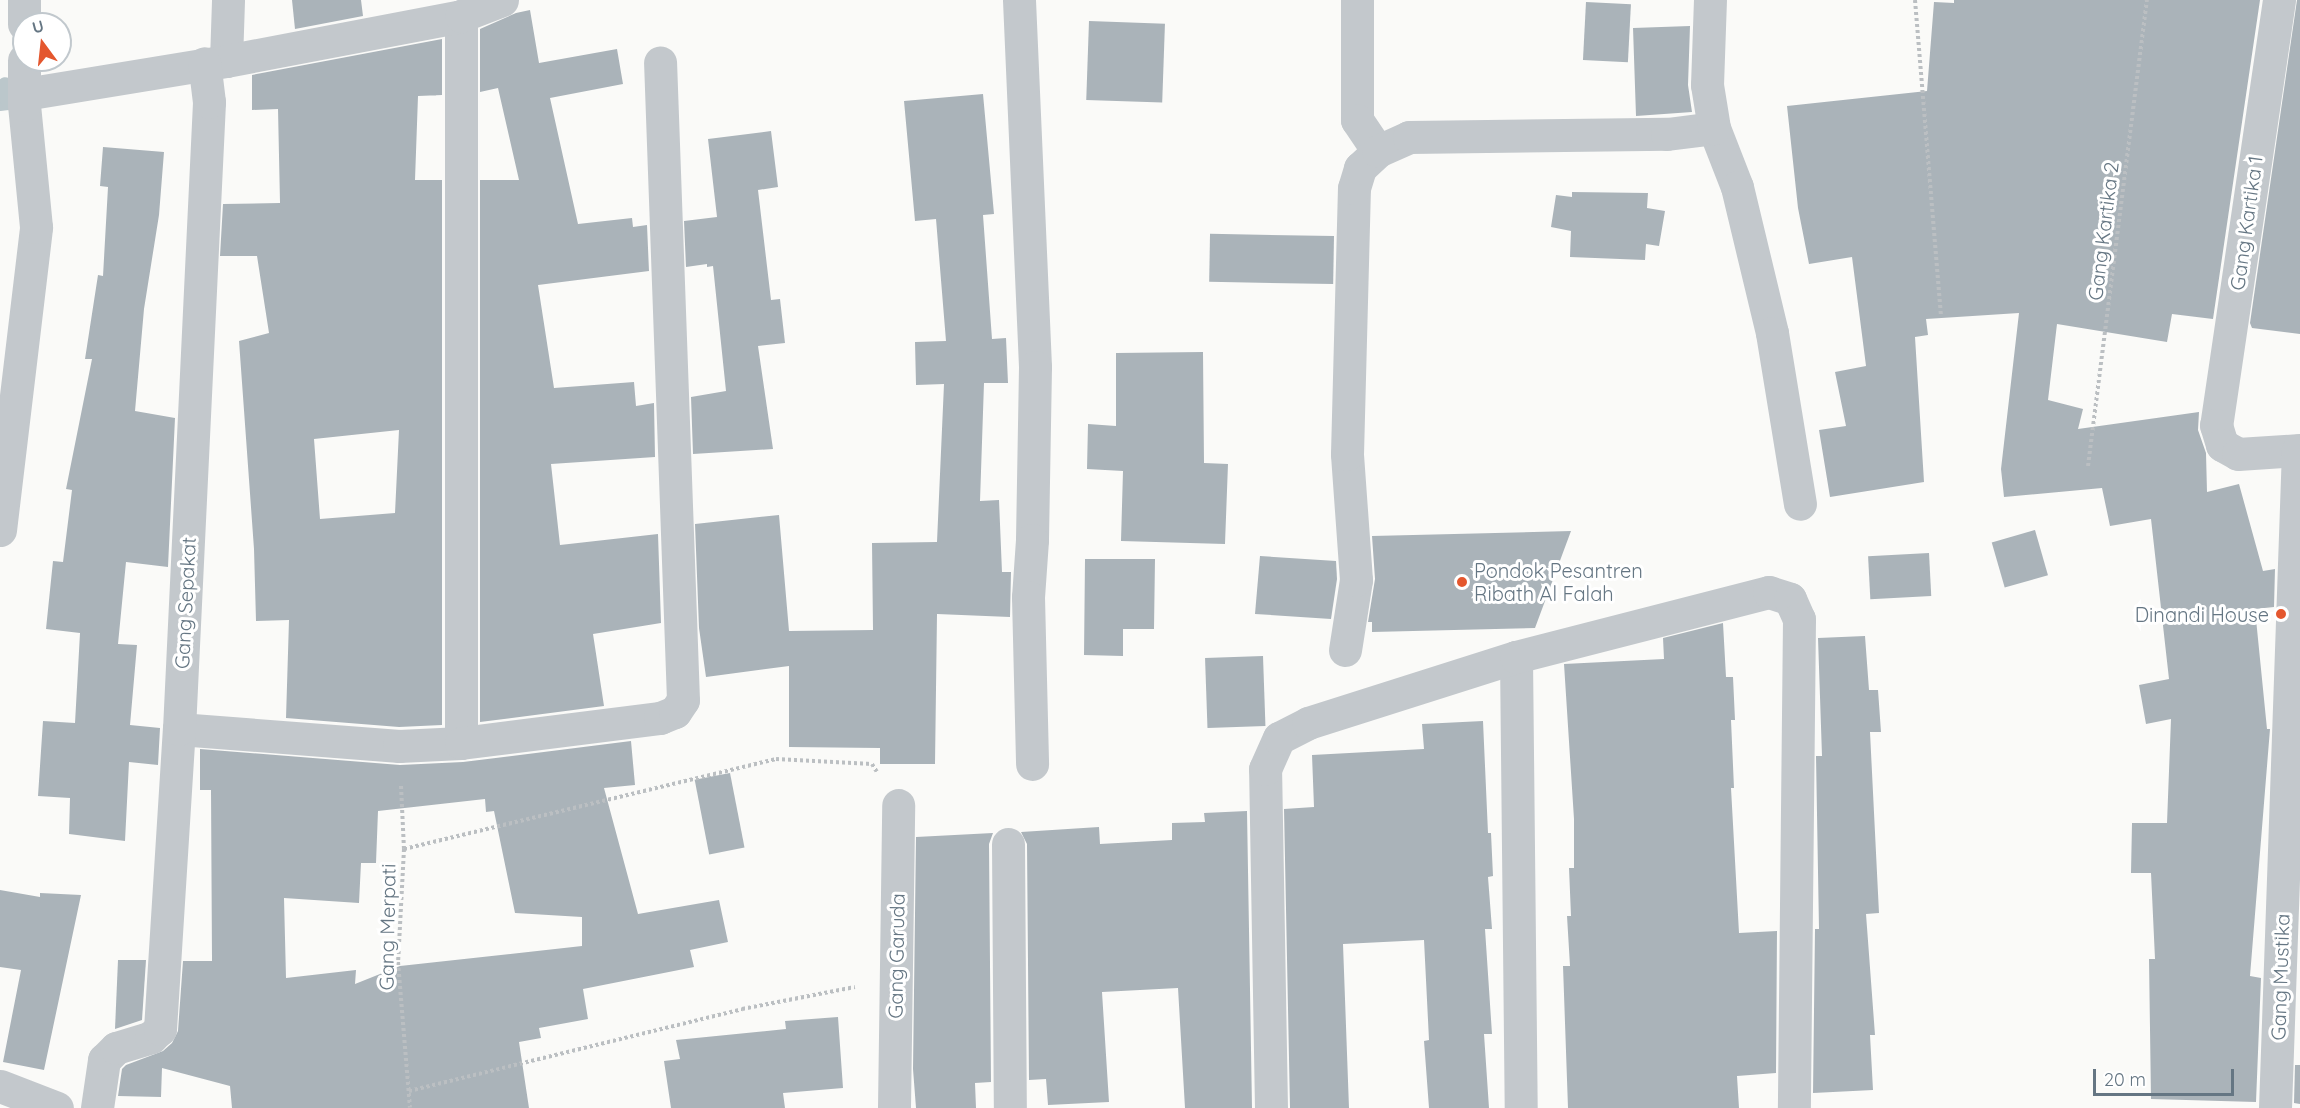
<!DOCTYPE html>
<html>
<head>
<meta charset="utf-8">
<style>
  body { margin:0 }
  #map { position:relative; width:2300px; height:1108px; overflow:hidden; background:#fafaf8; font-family:Quicksand,sans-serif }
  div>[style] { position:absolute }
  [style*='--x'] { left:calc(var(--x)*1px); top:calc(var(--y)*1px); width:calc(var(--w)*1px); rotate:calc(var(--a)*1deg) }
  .stream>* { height:14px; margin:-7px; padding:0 7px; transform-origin:7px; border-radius:7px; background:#bbc7cb }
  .building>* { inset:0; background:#aab3b9; transform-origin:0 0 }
  .path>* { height:4px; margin-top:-2px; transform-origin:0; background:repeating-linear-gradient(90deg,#bbbfc2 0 3px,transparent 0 6px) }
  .street>* { height:33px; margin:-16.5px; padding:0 16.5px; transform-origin:16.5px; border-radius:16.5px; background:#c3c8cc }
  .dots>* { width:16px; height:16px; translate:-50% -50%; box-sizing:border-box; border:3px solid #fff; border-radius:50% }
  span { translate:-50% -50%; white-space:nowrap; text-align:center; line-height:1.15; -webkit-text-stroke:6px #fff; paint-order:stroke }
  .street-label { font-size:20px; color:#657683 }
  .poi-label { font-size:20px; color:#657683 }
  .left { translate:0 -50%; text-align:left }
  .right { translate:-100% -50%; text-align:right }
  .north { position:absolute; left:12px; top:12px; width:60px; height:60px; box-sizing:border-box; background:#fff; border:2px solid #c1c8cd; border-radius:50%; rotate:345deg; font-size:16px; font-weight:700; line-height:24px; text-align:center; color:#657683 }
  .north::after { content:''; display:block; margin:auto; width:21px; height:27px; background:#e4572e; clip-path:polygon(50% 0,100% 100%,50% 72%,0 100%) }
  .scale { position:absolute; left:2093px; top:1069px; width:141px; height:27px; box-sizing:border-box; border:3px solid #657683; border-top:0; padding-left:8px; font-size:18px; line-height:21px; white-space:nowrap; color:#657683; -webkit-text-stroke:4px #fff; paint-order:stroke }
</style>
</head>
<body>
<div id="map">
  <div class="stream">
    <i style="--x:0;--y:104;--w:8;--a:-7"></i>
    <i style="--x:8;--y:103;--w:19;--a:-99"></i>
  </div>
  <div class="building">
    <i style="clip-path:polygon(292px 0,361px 0,363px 16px,295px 29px)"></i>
    <i style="clip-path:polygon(1954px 0,2260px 0,2213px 319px,2172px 314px,2167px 342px,2057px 324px,2048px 400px,2083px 409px,2078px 429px,2199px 412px,2198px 430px,2206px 453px,2207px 492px,2239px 484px,2263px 571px,2275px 569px,2274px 607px,2255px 609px,2267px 729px,2270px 729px,2250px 976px,2261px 978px,2256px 1102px,2151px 1099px,2149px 959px,2155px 959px,2151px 873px,2131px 873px,2132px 823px,2167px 823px,2171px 719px,2146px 724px,2139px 685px,2169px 679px,2151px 519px,2110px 526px,2102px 488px,2004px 497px,2001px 469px,2019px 313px,1926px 319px,1928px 335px,1915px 337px,1924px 482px,1830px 497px,1819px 430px,1846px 426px,1835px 372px,1866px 366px,1852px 257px,1809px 264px,1798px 208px,1787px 106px,1927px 91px,1934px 2px,1954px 3px)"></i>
    <i style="clip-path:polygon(2297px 0,2300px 0,2300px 334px,2252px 328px,2250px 323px)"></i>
    <i style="left:1586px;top:2px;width:45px;height:58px;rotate:3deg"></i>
    <i style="clip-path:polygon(530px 10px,539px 63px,617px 49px,623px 84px,550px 98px,578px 224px,632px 218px,633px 227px,647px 225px,649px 271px,538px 285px,554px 388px,634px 382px,636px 406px,654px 403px,655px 457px,551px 464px,560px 545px,658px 534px,661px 623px,593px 634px,604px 706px,480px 722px,480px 180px,519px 180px,498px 88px,480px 92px,480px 29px,516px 13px)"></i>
    <i style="left:1089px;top:21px;width:76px;height:79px;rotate:2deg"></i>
    <i style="clip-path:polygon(1690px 26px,1688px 85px,1692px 112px,1636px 116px,1633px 28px)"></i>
    <i style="clip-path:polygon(evenodd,442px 39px,442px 95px,418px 96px,415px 180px,442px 180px,442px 725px,399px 727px,286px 718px,289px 620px,256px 621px,254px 549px,239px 341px,269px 333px,257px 256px,220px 256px,223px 204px,280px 203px,278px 109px,252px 110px,252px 75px,442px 39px,399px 430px,395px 513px,320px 519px,314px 439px,399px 430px)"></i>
    <i style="clip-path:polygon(983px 94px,994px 214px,983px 215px,992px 339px,1006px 338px,1008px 383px,984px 383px,980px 501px,999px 500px,1002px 572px,1011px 572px,1010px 617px,937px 614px,935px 764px,880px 764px,880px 748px,789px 747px,789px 666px,706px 677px,699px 628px,695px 524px,779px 515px,789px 631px,873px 630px,872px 543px,937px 542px,944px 384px,916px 385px,915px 342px,946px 341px,936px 219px,915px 221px,904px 101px)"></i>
    <i style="clip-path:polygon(771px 131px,778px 187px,758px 190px,771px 300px,780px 299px,785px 343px,758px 346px,773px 449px,693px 454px,691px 397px,726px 391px,713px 266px,707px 267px,707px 264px,686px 267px,684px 221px,717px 217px,708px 139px)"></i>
    <i style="clip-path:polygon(103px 147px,164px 152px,159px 215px,144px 309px,135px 411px,175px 418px,168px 567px,126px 562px,118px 644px,137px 645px,130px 725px,160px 728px,158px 765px,129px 762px,125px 841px,69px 834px,70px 798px,38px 796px,43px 721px,75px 723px,80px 633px,46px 629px,53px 561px,63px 562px,72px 490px,66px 489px,92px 359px,85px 359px,98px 275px,103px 276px,108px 187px,100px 186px)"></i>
    <i style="clip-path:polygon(1572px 192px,1648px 193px,1647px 208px,1665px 211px,1659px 246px,1646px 244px,1645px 260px,1570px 257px,1571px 231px,1551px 227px,1556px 195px,1572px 197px)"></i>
    <i style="left:1334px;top:236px;width:48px;height:124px;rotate:91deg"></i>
    <i style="clip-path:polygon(1203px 352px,1204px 463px,1228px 464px,1225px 544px,1121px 541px,1123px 471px,1087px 469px,1088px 424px,1116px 426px,1116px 353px)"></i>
    <i style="left:2035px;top:530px;width:47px;height:45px;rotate:74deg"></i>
    <i style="clip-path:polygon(1571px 531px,1535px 628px,1372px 632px,1372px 622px,1368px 622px,1375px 579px,1372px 536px)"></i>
    <i style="left:1929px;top:553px;width:43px;height:61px;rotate:87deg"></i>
    <i style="clip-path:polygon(1260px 556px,1336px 561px,1337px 579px,1331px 619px,1255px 614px)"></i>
    <i style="clip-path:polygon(1085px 559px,1155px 559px,1154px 629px,1123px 629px,1123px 656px,1084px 655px)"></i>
    <i style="clip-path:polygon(1723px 623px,1726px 677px,1733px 677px,1735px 720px,1731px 720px,1734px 788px,1731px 788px,1739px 933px,1777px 931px,1776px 1073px,1737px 1076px,1739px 1108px,1568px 1108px,1563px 966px,1570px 966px,1567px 916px,1571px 916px,1569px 868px,1574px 868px,1574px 819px,1564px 664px,1664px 659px,1663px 638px)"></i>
    <i style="clip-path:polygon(1865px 636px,1869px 690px,1878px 690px,1881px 732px,1870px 732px,1879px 913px,1866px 914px,1875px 1035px,1870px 1035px,1873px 1090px,1813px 1093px,1815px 929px,1819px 929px,1816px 756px,1822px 756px,1818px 638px)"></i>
    <i style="left:1263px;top:656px;width:70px;height:58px;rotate:88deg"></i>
    <i style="clip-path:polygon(1483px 721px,1488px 833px,1491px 833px,1493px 876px,1488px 877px,1492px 929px,1485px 929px,1492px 1034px,1484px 1034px,1489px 1108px,1429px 1108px,1424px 1041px,1429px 1040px,1424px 940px,1343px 944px,1349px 1108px,1290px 1108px,1284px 809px,1314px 807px,1312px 755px,1424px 749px,1422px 724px)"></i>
    <i style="clip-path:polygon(evenodd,631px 741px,635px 785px,604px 788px,638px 914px,719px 900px,728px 942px,690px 950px,694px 967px,583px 989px,588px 1019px,539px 1028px,541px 1038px,519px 1042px,529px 1108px,232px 1108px,230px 1086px,162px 1068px,161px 1097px,118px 1096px,122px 1069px,126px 1065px,163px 1051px,172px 1043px,178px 1031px,183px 961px,212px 961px,211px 790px,200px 790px,200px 749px,400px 765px,463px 762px,631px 741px,485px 799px,486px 812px,494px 811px,515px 913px,582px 917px,582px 946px,400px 966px,355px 984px,356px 970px,286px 978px,284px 898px,359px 903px,361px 863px,376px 863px,378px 811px,485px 799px)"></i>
    <i style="left:730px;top:773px;width:76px;height:36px;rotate:79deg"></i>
    <i style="clip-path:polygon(1247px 811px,1252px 1108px,1185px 1108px,1178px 988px,1102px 992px,1109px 1102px,1048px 1105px,1046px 1079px,1029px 1080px,1027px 844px,1021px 832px,1099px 827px,1100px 844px,1172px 840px,1172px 823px,1205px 822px,1204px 813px)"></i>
    <i style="clip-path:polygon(993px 833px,989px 844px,991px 1082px,975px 1083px,976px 1108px,916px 1108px,913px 1069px,916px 837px)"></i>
    <i style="clip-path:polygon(0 890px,40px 897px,40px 893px,81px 895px,44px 1070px,3px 1062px,21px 970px,0 967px)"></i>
    <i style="clip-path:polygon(118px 960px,146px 960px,142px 1020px,115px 1029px)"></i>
    <i style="clip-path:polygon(838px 1017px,843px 1088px,783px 1093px,785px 1108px,671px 1108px,664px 1061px,680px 1059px,676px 1040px,786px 1029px,785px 1021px)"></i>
    <i style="clip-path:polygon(2295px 1065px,2300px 1065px,2300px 1104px,2294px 1103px)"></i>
  </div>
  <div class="path">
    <i style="--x:1915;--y:0;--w:317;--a:85.3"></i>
    <i style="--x:2088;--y:466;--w:470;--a:-82.8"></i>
    <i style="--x:401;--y:786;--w:63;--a:87.3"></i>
    <i style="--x:404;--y:849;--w:113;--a:93"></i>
    <i style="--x:398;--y:962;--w:146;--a:85.3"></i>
    <i style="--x:404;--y:849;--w:383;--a:-13.6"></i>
    <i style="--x:776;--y:759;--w:96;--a:3"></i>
    <i style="--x:872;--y:764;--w:9;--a:58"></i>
    <i style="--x:409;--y:1091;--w:343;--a:-13.8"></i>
    <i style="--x:742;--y:1009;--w:115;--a:-11"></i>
  </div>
  <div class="street">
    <i style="--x:24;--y:0;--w:24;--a:90"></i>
    <i style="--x:1019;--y:0;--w:367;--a:87.5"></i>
    <i style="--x:1035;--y:367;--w:173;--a:91"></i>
    <i style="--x:1032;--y:540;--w:57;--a:94"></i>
    <i style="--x:1028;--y:597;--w:167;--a:88.6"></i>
    <i style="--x:1357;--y:0;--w:120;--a:90"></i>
    <i style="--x:1357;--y:120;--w:37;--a:56"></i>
    <i style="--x:2279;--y:0;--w:430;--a:98.4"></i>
    <i style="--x:2216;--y:425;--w:21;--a:73"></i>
    <i style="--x:2222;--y:445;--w:18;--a:29"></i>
    <i style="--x:2238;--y:454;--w:62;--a:-3.7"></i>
    <i style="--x:461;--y:16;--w:727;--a:90"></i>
    <i style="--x:226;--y:61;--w:61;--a:-88.1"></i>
    <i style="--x:25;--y:94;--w:204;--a:-9.3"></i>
    <i style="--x:226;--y:61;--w:239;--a:-10.8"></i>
    <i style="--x:461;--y:16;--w:44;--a:-21.3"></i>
    <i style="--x:1714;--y:128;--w:63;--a:68.7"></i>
    <i style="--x:1737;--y:187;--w:150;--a:76.5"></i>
    <i style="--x:1772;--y:333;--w:173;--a:80.7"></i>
    <i style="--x:0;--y:530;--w:305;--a:-83.2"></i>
    <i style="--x:36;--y:227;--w:123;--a:-95.6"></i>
    <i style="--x:24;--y:105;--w:45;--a:-90"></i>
    <i style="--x:1345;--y:650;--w:71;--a:-81.1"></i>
    <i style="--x:1356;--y:580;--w:126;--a:-94.1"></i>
    <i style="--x:1347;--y:454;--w:266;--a:-88.5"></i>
    <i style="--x:1354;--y:188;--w:21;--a:-73"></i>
    <i style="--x:1360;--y:168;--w:25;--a:-43"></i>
    <i style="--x:1378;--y:151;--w:34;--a:-24"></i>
    <i style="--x:1409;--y:137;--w:258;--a:-0.7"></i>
    <i style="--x:1667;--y:134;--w:47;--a:-7.3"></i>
    <i style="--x:1714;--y:128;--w:44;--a:-99.2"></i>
    <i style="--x:1707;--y:85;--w:85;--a:-88"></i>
    <i style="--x:1516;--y:657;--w:451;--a:89.4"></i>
    <i style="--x:179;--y:729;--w:221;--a:4.4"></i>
    <i style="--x:399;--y:746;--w:62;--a:-2.8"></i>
    <i style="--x:461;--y:743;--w:201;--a:-7.2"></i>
    <i style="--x:660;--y:718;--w:16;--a:-22"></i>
    <i style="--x:675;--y:712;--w:14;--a:-56"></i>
    <i style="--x:683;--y:700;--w:638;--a:-92.06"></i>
    <i style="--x:1008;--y:844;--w:264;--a:89.6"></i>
    <i style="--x:0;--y:1086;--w:61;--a:21.1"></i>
    <i style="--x:97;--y:1108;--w:49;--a:-81.7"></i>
    <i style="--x:104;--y:1060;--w:17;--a:-45"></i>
    <i style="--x:116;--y:1048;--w:37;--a:-17"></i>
    <i style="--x:151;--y:1037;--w:12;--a:-42"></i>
    <i style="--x:160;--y:1029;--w:301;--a:-86.4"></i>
    <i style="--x:179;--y:729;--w:628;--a:-87.26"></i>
    <i style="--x:209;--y:102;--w:39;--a:-97"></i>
    <i style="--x:894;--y:1108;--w:303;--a:-89.2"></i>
    <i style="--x:1271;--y:1108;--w:339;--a:-91"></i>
    <i style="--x:1265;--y:769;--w:34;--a:-66"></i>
    <i style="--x:1279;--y:738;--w:33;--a:-27"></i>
    <i style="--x:1308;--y:723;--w:218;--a:-17.6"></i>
    <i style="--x:1516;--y:657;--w:261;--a:-14.4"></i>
    <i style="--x:1769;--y:592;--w:22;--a:18"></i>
    <i style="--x:1790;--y:599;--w:22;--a:66"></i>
    <i style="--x:1799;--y:619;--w:489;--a:90.6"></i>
    <i style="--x:2275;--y:1108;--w:658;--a:-88"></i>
  </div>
  <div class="dots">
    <i style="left:1462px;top:582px;background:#e4572e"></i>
    <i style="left:2281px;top:614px;background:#e4572e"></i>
  </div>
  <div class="street-label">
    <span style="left:2246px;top:223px;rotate:-82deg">Gang Kartika 1</span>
    <span style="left:2103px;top:231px;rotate:-83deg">Gang Kartika 2</span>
    <span style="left:185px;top:603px;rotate:-87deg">Gang Sepakat</span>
    <span style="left:387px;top:927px;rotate:-89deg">Gang Merpati</span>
    <span style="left:896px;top:956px;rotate:-89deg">Gang Garuda</span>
    <span style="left:2280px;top:977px;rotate:-88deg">Gang Mustika</span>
  </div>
  <div class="poi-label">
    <span class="left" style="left:1474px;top:582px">Pondok Pesantren<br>Ribath Al Falah</span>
    <span class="right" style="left:2269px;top:614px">Dinandi House</span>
  </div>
  <div class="north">U</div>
  <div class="scale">20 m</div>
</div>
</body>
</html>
